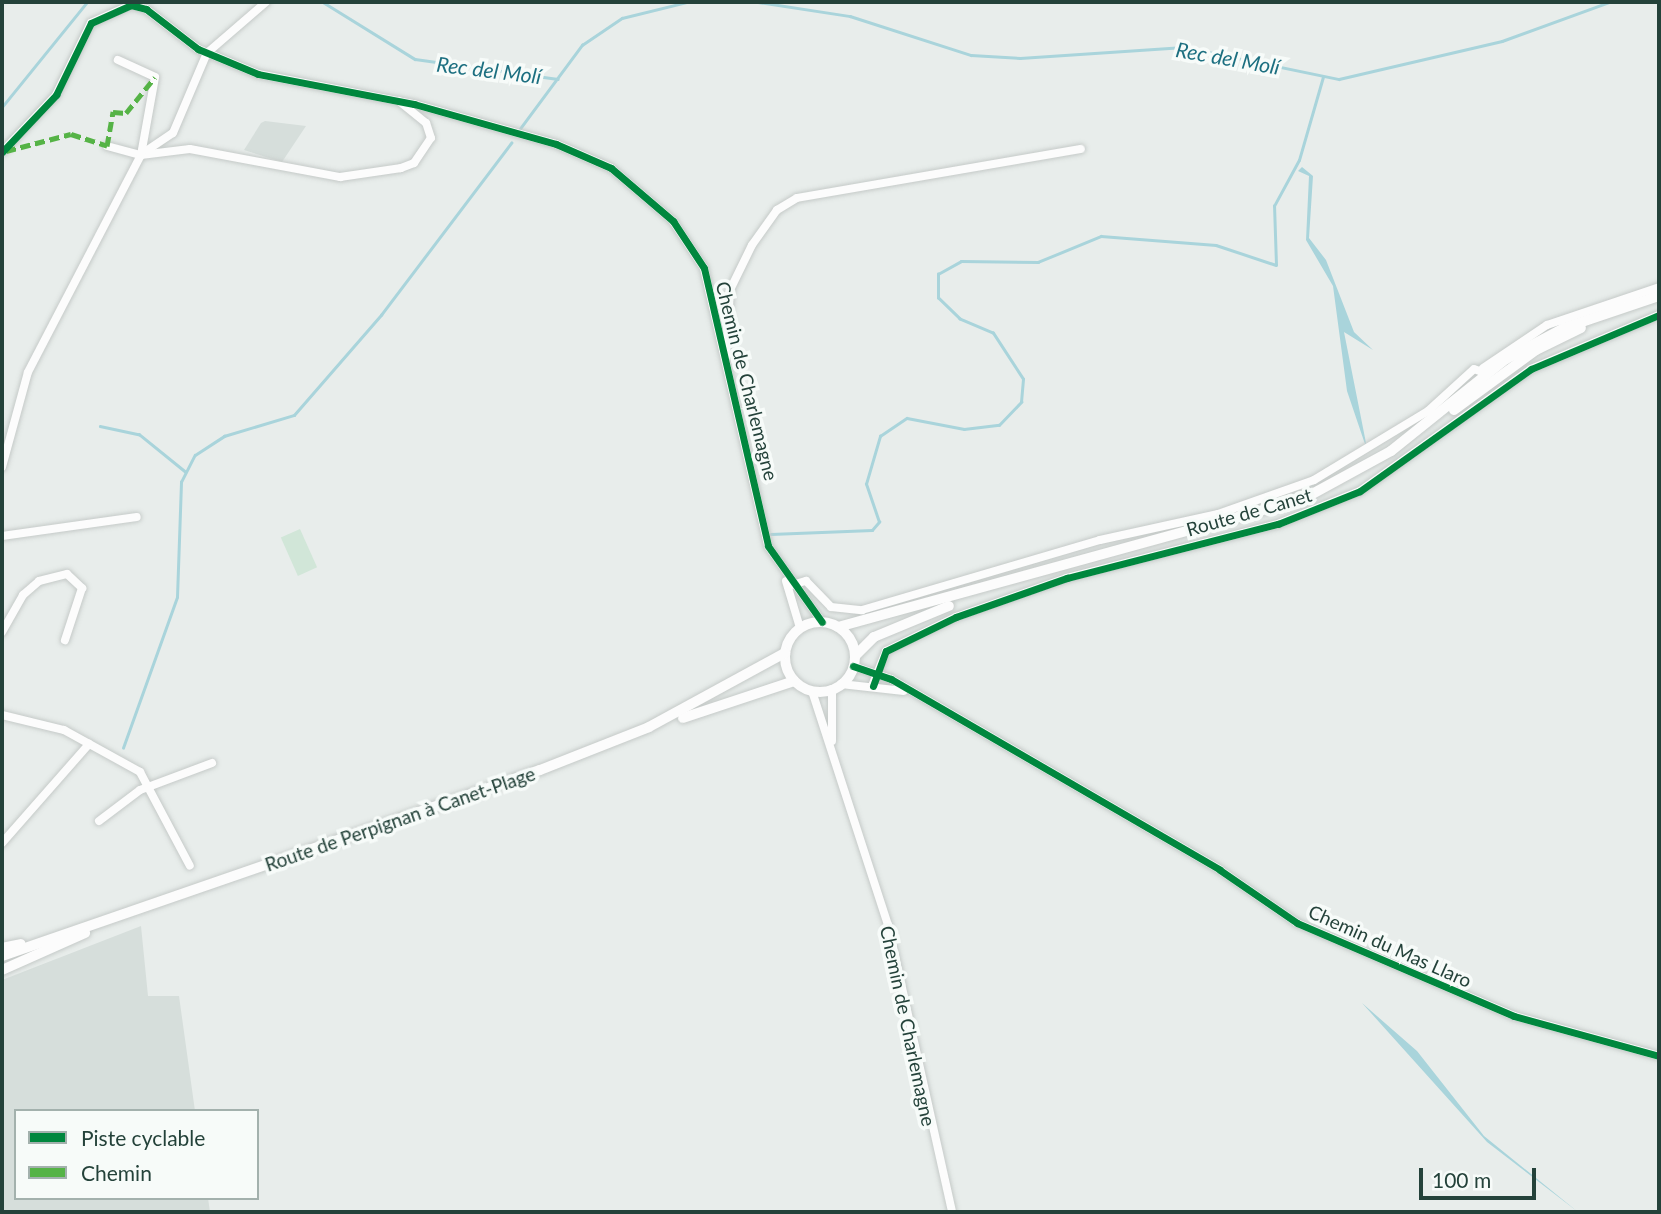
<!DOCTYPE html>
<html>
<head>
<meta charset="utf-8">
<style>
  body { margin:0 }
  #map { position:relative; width:1661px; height:1214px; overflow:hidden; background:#e8edeb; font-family:Lato,sans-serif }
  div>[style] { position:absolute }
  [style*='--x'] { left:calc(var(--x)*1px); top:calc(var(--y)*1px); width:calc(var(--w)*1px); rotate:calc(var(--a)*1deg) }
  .built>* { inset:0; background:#d6dedb }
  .green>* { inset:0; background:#d1e6d8; transform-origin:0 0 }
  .water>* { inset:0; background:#a9d4db }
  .stream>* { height:2.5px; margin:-1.25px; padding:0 1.25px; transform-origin:1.25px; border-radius:1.25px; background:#a9d4db }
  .roads { filter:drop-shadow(0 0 2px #c5cac8) drop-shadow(0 0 2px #c5cac8) }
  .street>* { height:8px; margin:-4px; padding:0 4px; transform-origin:4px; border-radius:4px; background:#fcfcfc }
  .secondary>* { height:10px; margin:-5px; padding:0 5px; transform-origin:5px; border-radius:5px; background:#fcfcfc }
  .secondary>.ring { margin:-5px; padding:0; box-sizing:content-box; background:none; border:10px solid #fcfcfc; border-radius:50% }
  .quiet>* { height:5px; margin-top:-2.5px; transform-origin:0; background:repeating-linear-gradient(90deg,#55b346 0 10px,transparent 0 15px) }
  .cycleway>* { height:7px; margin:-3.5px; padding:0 3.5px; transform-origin:3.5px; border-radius:3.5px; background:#00873e }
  span { translate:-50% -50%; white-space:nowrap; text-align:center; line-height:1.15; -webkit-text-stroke:7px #f7fbf9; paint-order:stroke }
  .street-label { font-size:19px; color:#24423a }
  .water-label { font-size:21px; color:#1c6f80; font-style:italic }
  .frame { position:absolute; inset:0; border:4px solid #24423a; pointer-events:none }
  .legend { position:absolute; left:14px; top:1109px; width:245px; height:91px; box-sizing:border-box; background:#f7fbf9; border:2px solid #a3b1ad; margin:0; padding:9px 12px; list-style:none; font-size:21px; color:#24423a }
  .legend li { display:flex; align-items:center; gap:14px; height:35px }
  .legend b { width:35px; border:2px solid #a3b1ad }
  .scale { position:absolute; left:1419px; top:1168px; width:117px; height:32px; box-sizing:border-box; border:4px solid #24423a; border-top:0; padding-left:9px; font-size:21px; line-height:24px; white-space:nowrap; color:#24423a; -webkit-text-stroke:5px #f7fbf9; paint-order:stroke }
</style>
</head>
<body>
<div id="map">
  <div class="built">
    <i style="clip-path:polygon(261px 123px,265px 121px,306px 126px,282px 162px,244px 150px)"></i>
    <i style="clip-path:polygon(141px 926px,148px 996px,179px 996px,195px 1111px,16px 1111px,16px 1198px,208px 1198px,210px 1212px,2px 1212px,2px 980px)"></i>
  </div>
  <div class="green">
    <i style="left:300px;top:529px;width:42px;height:21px;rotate:66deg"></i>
  </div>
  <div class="water">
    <i style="clip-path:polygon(1302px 167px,1313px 176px,1309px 238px,1326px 260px,1354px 332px,1373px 350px,1344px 332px,1368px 453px,1347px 391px,1333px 286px,1306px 240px,1309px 176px,1298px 171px)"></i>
    <i style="clip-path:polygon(1362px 1003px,1417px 1051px,1484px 1136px,1578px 1212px,1487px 1142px)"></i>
  </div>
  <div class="stream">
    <i style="--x:323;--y:2;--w:108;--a:31.8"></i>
    <i style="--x:415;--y:59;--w:144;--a:8"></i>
    <i style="--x:758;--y:2;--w:93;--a:8.7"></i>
    <i style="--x:850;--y:16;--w:127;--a:17.9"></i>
    <i style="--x:971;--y:55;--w:49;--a:3.5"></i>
    <i style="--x:1020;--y:58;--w:164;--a:-3.8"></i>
    <i style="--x:1184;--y:47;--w:158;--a:11.7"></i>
    <i style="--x:1339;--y:79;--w:167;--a:-13.1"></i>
    <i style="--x:1502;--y:41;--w:114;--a:-20"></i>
    <i style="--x:2;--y:107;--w:135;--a:-51"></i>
    <i style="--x:519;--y:130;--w:106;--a:-53.5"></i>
    <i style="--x:582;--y:45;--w:48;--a:-34"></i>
    <i style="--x:622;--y:18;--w:67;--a:-13.8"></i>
    <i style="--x:100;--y:426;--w:40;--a:12"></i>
    <i style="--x:139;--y:434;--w:60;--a:39"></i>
    <i style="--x:771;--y:534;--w:101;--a:-2.3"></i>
    <i style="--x:872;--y:530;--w:11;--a:-49"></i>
    <i style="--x:879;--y:522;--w:40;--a:-108.9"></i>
    <i style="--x:866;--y:484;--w:50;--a:-73.7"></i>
    <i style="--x:880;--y:436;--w:32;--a:-34"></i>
    <i style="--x:907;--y:418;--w:58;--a:10.9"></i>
    <i style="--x:964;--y:429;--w:35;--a:-7"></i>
    <i style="--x:999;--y:425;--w:32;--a:-46"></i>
    <i style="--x:1021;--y:402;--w:23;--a:-85"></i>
    <i style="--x:1023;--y:379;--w:55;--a:-123.1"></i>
    <i style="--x:993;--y:333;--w:36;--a:-157"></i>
    <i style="--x:960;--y:319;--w:30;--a:-136"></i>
    <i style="--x:938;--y:298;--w:24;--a:-90"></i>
    <i style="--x:938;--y:274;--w:26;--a:-29"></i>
    <i style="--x:961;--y:261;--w:77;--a:0.7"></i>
    <i style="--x:1038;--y:262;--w:68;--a:-22.4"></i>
    <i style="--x:1101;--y:236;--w:115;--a:4.5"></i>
    <i style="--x:1216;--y:245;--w:63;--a:18.4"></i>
    <i style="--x:1276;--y:265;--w:59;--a:-91.9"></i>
    <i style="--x:1274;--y:206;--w:52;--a:-61.5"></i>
    <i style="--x:1299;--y:160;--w:86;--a:-73.9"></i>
    <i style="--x:123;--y:748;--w:160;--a:-70.3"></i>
    <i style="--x:177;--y:597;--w:115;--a:-88"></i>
    <i style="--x:181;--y:482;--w:30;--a:-63"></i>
    <i style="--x:195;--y:455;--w:35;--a:-33"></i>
    <i style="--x:224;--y:436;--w:73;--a:-16.7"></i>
    <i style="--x:294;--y:415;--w:133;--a:-49"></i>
    <i style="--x:381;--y:315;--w:216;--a:-52.9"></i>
  </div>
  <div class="roads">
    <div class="street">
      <i style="--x:107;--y:146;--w:35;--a:15"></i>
      <i style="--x:146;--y:151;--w:32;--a:-34"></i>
      <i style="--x:173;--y:133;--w:87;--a:-67"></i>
      <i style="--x:207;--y:53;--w:78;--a:-40.8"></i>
      <i style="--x:2;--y:152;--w:79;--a:-46.5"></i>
      <i style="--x:56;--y:95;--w:80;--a:-64.1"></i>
      <i style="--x:91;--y:23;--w:44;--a:-24.2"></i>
      <i style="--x:131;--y:5;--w:16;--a:15"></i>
      <i style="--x:146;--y:9;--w:66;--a:37.6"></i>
      <i style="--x:198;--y:49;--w:65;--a:22.6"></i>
      <i style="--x:258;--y:74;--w:159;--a:10.9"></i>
      <i style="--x:414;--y:104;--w:148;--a:15.7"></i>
      <i style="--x:556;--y:144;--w:60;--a:23.6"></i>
      <i style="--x:611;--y:168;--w:82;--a:40.5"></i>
      <i style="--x:673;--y:221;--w:56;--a:56.6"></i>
      <i style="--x:704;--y:268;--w:285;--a:77"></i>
      <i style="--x:768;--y:546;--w:93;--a:54.6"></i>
      <i style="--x:141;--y:155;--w:49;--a:-7"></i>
      <i style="--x:190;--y:149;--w:153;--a:10.6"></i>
      <i style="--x:340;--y:177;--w:62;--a:-8.4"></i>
      <i style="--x:401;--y:168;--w:14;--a:-21"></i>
      <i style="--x:414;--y:163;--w:30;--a:-56"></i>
      <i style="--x:431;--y:138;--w:16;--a:-108"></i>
      <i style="--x:426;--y:123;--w:35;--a:-141"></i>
      <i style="--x:726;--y:357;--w:67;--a:-86.6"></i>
      <i style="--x:730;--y:290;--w:50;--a:-63.9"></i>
      <i style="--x:752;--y:245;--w:43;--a:-54.5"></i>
      <i style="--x:777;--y:210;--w:23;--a:-31"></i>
      <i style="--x:797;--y:198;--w:288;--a:-9.8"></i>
      <i style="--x:1483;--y:368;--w:77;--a:-33.9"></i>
      <i style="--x:1547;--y:325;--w:118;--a:-18.7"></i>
      <i style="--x:2;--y:467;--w:98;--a:-74.7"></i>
      <i style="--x:28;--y:372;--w:245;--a:-62.5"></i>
      <i style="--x:141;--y:155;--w:79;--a:-79.8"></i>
      <i style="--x:155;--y:77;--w:41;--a:-155.3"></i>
      <i style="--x:2;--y:536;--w:136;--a:-8"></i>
      <i style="--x:786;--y:581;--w:49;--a:73.4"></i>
      <i style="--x:788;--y:586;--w:19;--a:-16"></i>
      <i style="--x:806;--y:581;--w:36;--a:46"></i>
      <i style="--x:831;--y:607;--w:31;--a:6"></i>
      <i style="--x:862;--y:610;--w:248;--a:-16.4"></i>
      <i style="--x:1100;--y:540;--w:121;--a:-12.4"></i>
      <i style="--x:1218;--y:514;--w:102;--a:-19.5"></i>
      <i style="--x:1314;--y:480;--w:133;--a:-31.2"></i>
      <i style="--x:1428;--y:411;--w:62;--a:-42.4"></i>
      <i style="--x:1474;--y:369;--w:15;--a:20"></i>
      <i style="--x:2;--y:632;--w:43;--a:-60.4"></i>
      <i style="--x:23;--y:595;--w:21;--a:-41"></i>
      <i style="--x:39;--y:581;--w:29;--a:-14"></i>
      <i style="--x:67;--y:574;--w:21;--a:43"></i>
      <i style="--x:82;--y:588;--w:55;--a:108.1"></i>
      <i style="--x:853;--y:666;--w:40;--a:18.9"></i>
      <i style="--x:891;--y:679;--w:380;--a:30.1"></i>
      <i style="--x:1220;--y:870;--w:93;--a:34.5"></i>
      <i style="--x:1297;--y:923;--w:236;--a:23.2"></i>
      <i style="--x:1514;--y:1016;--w:150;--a:15.4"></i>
      <i style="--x:841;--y:684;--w:63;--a:6.3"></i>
      <i style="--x:872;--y:686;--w:38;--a:-68"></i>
      <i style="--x:886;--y:651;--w:78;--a:-25.9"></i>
      <i style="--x:956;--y:617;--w:118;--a:-19.4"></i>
      <i style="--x:1067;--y:578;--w:218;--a:-14.4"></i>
      <i style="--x:1278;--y:524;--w:88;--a:-21.9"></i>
      <i style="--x:1360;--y:491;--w:210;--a:-35.5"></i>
      <i style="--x:1531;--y:369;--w:139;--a:-22.9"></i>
      <i style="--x:832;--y:689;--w:52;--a:90"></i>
      <i style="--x:812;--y:691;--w:246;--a:72"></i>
      <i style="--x:888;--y:925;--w:294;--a:77.4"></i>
      <i style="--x:2;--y:715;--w:64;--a:13.6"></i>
      <i style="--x:64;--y:730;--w:87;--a:28.9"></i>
      <i style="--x:140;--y:772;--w:106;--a:62"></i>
      <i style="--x:99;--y:821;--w:51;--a:-37.1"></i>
      <i style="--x:140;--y:790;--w:77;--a:-20.6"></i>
      <i style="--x:2;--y:843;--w:132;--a:-48.7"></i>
    </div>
    <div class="secondary">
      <i style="--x:1454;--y:410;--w:102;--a:-36.2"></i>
      <i style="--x:1536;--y:350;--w:50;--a:-26.1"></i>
      <i class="ring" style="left:785px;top:622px;width:60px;height:60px"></i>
      <i style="--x:838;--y:627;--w:482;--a:-15.4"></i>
      <i style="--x:1303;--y:499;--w:100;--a:-28.6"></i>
      <i style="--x:1391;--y:451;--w:147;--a:-38.7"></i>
      <i style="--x:1506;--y:359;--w:66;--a:-28.1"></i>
      <i style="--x:1564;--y:328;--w:100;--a:-18.6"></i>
      <i style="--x:855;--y:656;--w:27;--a:-45"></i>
      <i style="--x:874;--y:637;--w:81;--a:-22.5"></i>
      <i style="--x:683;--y:718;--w:117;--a:-18.4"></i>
      <i style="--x:2;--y:948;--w:19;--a:-12"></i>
      <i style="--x:2;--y:956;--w:569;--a:-19.07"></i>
      <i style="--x:540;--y:770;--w:117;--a:-21.5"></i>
      <i style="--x:649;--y:727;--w:155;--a:-28.6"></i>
      <i style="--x:2;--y:970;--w:91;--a:-24"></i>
    </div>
  </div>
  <div class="quiet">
    <i style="--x:6;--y:151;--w:67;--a:-14.7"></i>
    <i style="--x:71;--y:134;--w:38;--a:18"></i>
    <i style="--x:107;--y:146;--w:35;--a:-80"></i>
    <i style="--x:113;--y:112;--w:13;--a:4"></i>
    <i style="--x:126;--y:113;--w:46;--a:-51.1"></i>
  </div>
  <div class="cycleway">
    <i style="--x:2;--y:152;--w:79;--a:-46.5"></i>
    <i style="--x:56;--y:95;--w:80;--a:-64.1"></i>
    <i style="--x:91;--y:23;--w:44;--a:-24.2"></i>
    <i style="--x:131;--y:5;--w:16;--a:15"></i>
    <i style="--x:146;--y:9;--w:66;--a:37.6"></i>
    <i style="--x:198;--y:49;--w:65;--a:22.6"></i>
    <i style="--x:258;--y:74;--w:159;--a:10.9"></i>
    <i style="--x:414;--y:104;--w:148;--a:15.7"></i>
    <i style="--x:556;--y:144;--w:60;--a:23.6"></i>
    <i style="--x:611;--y:168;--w:82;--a:40.5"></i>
    <i style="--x:673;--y:221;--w:56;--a:56.6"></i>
    <i style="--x:704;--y:268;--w:285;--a:77"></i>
    <i style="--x:768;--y:546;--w:93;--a:54.6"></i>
    <i style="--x:853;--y:666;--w:40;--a:18.9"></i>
    <i style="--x:891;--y:679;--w:380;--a:30.1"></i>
    <i style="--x:1220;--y:870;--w:93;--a:34.5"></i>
    <i style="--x:1297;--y:923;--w:236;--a:23.2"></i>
    <i style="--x:1514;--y:1016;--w:150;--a:15.4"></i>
    <i style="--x:873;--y:686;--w:37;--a:-70"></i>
    <i style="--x:886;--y:651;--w:78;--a:-25.9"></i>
    <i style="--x:956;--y:617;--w:118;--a:-19.4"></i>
    <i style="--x:1067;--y:578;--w:218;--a:-14.4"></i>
    <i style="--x:1278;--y:524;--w:88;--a:-21.9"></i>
    <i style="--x:1360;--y:491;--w:210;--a:-35.5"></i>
    <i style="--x:1531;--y:369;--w:139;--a:-22.9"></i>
  </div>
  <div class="street-label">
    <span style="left:747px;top:381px;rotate:76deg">Chemin de Charlemagne</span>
    <span style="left:1249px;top:512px;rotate:-16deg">Route de Canet</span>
    <span style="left:400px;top:819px;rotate:-19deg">Route de Perpignan à Canet-Plage</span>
    <span style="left:1390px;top:946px;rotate:24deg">Chemin du Mas Llaro</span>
    <span style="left:908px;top:1026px;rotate:78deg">Chemin de Charlemagne</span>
  </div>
  <div class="water-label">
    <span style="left:1228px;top:58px;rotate:10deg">Rec del Molí</span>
    <span style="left:489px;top:70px;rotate:7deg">Rec del Molí</span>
  </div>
  <div class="frame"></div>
  <ul class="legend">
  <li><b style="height:9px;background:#00873e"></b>Piste cyclable</li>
  <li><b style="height:9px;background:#55b346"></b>Chemin</li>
  </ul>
  <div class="scale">100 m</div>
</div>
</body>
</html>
